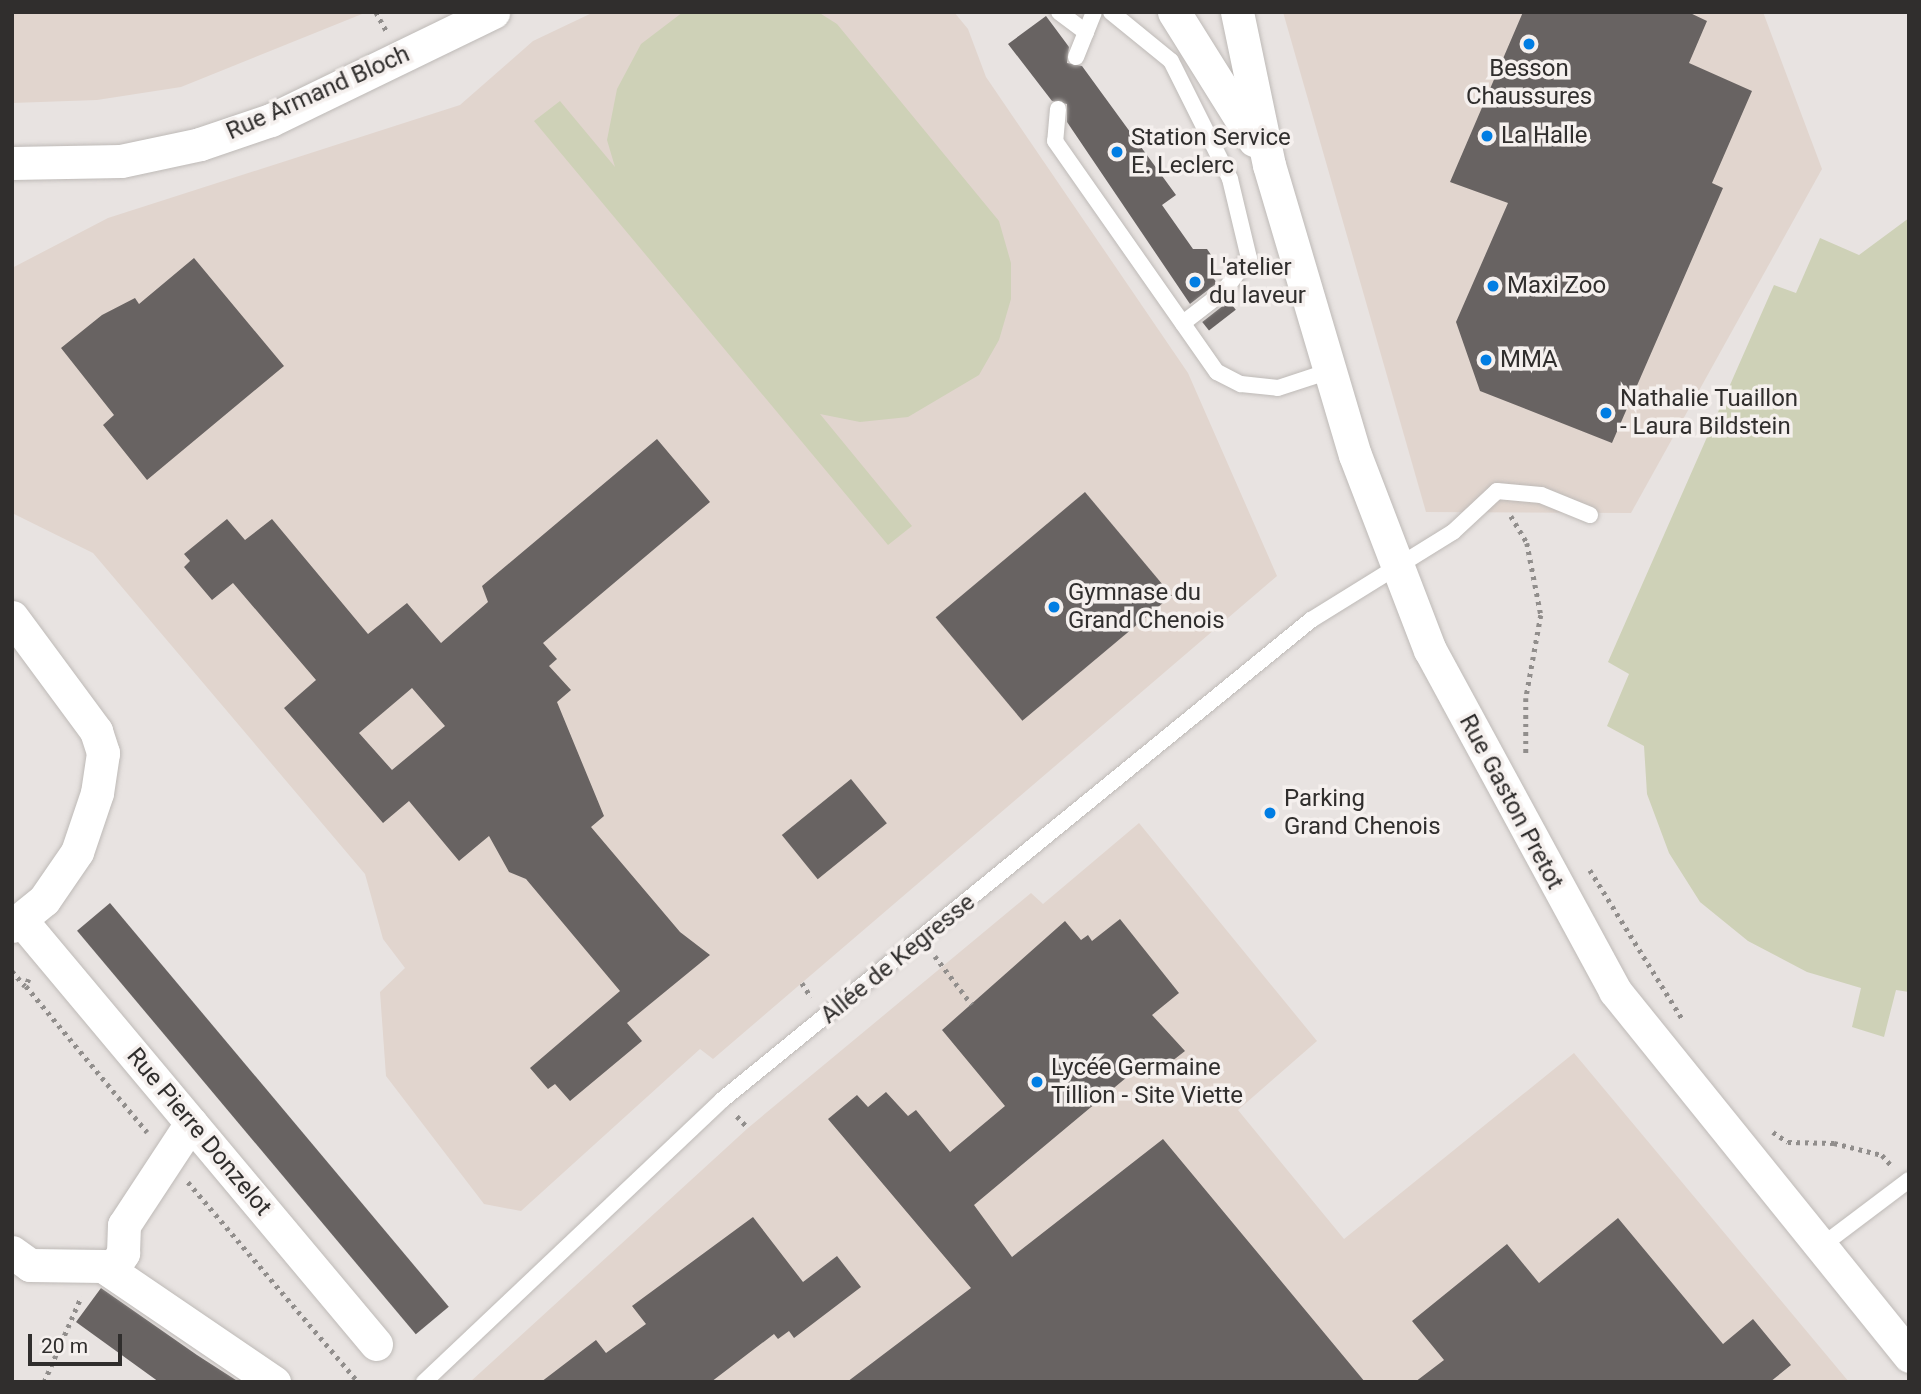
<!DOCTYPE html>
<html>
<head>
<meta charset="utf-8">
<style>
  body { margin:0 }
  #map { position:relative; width:1921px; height:1394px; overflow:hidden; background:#e8e3e1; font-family:Roboto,sans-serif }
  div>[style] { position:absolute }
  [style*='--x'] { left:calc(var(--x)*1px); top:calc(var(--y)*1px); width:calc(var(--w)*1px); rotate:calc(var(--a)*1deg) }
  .built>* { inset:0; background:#e1d5ce }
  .green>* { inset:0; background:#ced1b7 }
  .building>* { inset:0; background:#686362; transform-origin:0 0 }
  .path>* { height:4.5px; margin-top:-2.25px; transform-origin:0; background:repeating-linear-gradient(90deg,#918e8c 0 3.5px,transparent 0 8.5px) }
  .roads { filter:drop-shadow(0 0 2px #bebab7) drop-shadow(0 0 2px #bebab7) }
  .service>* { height:16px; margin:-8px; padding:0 8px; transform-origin:8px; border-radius:8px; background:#fff }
  .minor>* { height:33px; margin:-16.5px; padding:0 16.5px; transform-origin:16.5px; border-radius:16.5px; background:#fff }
  .dots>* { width:19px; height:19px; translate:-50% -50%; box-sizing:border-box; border:4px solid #f5f0ee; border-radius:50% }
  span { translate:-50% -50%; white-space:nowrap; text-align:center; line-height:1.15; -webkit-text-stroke:7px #f5f0ee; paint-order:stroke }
  .poi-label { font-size:24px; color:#302e2d }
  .left { translate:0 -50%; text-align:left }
  .street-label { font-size:24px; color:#302e2d }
  .frame { position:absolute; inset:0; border:14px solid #302e2d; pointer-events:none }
  .scale { position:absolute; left:28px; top:1334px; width:94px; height:32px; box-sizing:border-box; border:4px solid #302e2d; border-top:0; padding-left:9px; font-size:21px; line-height:24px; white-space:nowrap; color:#302e2d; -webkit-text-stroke:5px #f5f0ee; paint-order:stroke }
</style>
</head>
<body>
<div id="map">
  <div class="built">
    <i style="clip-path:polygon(12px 12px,367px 12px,181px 87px,97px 100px,12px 103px)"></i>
    <i style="clip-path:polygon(594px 12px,954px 12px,968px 29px,986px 77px,1188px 373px,1277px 576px,713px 1059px,700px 1049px,521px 1211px,484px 1204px,386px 1076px,380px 992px,405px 968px,383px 939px,365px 874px,93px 553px,12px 513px,12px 268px,108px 218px,460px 105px,533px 41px)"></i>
    <i style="clip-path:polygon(1283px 12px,1763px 12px,1822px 169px,1631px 513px,1426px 512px)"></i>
    <i style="clip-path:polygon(1139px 823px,1317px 1041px,1238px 1110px,1344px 1239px,1574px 1053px,1849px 1382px,470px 1382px,748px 1128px,1031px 893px,1043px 904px)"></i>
  </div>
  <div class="green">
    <i style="clip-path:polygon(683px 12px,818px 12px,837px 24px,999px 221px,1011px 263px,1011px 299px,999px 340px,979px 375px,908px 417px,860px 422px,820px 414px,912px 526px,888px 545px,534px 121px,560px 101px,615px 167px,607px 140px,617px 89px,641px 44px)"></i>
    <i style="clip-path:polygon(1909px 218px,1909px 992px,1896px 990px,1884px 1037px,1852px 1027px,1861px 988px,1807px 972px,1748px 941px,1700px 902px,1669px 853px,1647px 794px,1644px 746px,1607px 726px,1629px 674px,1608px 662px,1774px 285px,1796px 293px,1820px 238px,1859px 255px)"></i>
  </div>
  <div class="building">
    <i style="clip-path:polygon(1523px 12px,1688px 12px,1707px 21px,1689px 63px,1752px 91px,1712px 183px,1723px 188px,1612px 443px,1480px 391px,1456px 322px,1508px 203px,1450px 182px)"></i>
    <i style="clip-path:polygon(1046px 16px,1069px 47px,1067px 63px,1082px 66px,1176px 195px,1162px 205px,1193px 249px,1207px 249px,1216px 262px,1211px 275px,1217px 283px,1190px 304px,1067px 122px,1067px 104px,1052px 101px,1008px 44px)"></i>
    <i style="clip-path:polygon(194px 258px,284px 366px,147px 480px,103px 425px,114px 415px,61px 348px,102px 315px,135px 298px,139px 304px)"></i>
    <i style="left:1229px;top:301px;width:11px;height:34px;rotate:52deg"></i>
    <i style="clip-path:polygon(evenodd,657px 439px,710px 502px,543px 643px,557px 659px,549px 666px,571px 690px,557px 702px,604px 816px,591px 827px,680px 932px,710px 955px,627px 1023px,642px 1041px,570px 1101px,555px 1084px,548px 1089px,530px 1068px,620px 991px,526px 879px,509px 872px,489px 836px,459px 861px,409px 801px,383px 823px,284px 708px,316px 680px,233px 583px,212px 600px,184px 567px,190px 561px,184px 554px,227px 519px,245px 540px,272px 519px,368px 634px,407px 603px,441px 643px,488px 602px,482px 586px,657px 439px,412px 688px,445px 726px,392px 770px,359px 733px,412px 688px)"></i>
    <i style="left:1085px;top:492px;width:135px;height:195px;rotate:50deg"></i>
    <i style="left:851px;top:779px;width:57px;height:89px;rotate:51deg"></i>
    <i style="left:110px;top:903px;width:527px;height:43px;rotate:50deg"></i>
    <i style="clip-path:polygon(1120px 919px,1179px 993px,1152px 1015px,1185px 1051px,1149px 1079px,1139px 1067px,974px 1205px,1012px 1257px,1163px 1139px,1365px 1382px,847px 1382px,971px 1288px,828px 1119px,857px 1095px,868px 1107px,886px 1092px,908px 1116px,916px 1110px,950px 1152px,1005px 1106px,942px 1030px,1065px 921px,1081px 940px,1088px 935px,1092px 941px)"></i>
    <i style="clip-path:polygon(753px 1217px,803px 1282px,837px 1256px,861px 1287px,794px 1338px,789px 1331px,778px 1339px,774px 1334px,711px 1382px,541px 1382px,596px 1340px,606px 1353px,646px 1324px,632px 1306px)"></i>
    <i style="clip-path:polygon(1618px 1218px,1723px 1344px,1753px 1319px,1791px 1365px,1770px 1382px,1415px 1382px,1444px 1360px,1412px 1321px,1507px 1244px,1539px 1283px)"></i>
    <i style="clip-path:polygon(101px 1288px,197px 1355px,239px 1382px,159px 1382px,76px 1322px)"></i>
  </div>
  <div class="path">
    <i style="--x:376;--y:12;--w:21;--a:61"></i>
    <i style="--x:1511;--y:516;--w:31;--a:59"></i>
    <i style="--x:1527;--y:543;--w:73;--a:79"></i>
    <i style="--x:1541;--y:615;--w:84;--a:100.2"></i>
    <i style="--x:1526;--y:698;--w:58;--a:90"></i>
    <i style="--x:1590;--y:870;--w:176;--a:58.2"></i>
    <i style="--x:935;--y:956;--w:61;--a:52.9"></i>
    <i style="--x:12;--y:971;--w:20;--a:49"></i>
    <i style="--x:29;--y:979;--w:8;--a:113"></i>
    <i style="--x:26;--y:986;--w:190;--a:50.3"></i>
    <i style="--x:802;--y:983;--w:17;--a:57"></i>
    <i style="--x:737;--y:1116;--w:16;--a:47"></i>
    <i style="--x:1773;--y:1132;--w:18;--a:34"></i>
    <i style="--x:1788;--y:1142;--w:46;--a:1.2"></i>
    <i style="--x:1834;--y:1143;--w:49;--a:14"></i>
    <i style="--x:1882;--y:1155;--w:15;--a:48"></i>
    <i style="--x:188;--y:1182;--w:262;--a:49.6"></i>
    <i style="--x:44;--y:1382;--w:93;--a:-66.5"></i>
  </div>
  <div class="roads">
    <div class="service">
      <i style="--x:1059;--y:12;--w:34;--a:37"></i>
      <i style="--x:1111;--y:12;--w:77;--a:39.2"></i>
      <i style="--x:1171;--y:61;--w:132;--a:63.4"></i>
      <i style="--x:1230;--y:179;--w:81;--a:76.5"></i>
      <i style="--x:1249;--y:258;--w:43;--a:127.4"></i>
      <i style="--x:1223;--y:292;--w:51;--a:142.2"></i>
      <i style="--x:1076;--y:57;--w:48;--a:-68.2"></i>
      <i style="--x:1058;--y:109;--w:32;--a:95"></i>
      <i style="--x:1055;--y:141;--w:282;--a:55"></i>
      <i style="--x:1217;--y:372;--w:27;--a:27"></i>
      <i style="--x:1241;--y:384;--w:37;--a:6"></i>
      <i style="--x:1278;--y:388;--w:55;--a:-18.1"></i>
      <i style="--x:1820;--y:1247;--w:111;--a:-37"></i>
      <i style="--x:424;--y:1382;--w:410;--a:-43.4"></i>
      <i style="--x:722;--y:1100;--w:760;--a:-39.18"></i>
      <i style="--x:1311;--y:620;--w:167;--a:-31.8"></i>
      <i style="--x:1453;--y:532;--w:60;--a:-43"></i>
      <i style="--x:1497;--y:491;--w:44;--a:5.2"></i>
      <i style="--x:1541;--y:495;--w:53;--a:22.2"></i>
    </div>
    <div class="minor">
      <i style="--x:1174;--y:12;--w:151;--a:58"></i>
      <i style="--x:1237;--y:12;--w:156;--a:78.2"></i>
      <i style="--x:1269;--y:165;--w:302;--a:73.5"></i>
      <i style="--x:1355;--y:455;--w:209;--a:69"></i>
      <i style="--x:1430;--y:650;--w:388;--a:61.5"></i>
      <i style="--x:1615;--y:991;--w:469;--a:51.1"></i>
      <i style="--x:12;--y:163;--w:109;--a:-1.1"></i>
      <i style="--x:121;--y:161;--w:81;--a:-12.1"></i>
      <i style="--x:200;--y:144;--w:75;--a:-18.7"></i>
      <i style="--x:271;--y:120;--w:247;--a:-25.9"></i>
      <i style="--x:12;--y:617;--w:142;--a:53.6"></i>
      <i style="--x:96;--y:731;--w:23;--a:72"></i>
      <i style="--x:103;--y:753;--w:40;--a:98.5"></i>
      <i style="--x:97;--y:793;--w:62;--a:108.7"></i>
      <i style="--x:77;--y:852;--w:58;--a:124.5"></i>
      <i style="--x:44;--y:900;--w:41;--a:140.9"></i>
      <i style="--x:21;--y:920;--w:553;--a:50.06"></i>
      <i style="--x:12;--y:1252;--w:22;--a:36"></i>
      <i style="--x:30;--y:1265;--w:73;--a:0.8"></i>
      <i style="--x:103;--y:1266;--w:207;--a:34.2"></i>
      <i style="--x:111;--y:1271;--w:22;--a:-56"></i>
      <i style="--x:123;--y:1253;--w:28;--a:-88"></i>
      <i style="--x:124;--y:1225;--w:122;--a:-56.7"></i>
    </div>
  </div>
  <div class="dots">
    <i style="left:1529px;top:44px;background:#007de3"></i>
    <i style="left:1487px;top:136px;background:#007de3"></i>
    <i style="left:1117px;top:152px;background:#007de3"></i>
    <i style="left:1195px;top:282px;background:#007de3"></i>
    <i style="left:1493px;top:286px;background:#007de3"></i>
    <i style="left:1486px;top:360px;background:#007de3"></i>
    <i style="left:1606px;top:413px;background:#007de3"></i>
    <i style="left:1054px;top:607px;background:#007de3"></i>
    <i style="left:1270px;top:813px;background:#007de3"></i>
    <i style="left:1037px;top:1082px;background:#007de3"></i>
  </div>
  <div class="poi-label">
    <span style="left:1529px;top:83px">Besson<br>Chaussures</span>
    <span class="left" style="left:1501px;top:136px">La Halle</span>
    <span class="left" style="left:1131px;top:152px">Station Service<br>E. Leclerc</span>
    <span class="left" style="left:1209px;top:282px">L'atelier<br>du laveur</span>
    <span class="left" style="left:1507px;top:286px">Maxi Zoo</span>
    <span class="left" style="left:1500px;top:360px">MMA</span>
    <span class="left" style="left:1620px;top:413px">Nathalie Tuaillon<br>- Laura Bildstein</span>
    <span class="left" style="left:1068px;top:607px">Gymnase du<br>Grand Chenois</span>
    <span class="left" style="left:1284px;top:813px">Parking<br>Grand Chenois</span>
    <span class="left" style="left:1051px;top:1082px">Lycée Germaine<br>Tillion - Site Viette</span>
  </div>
  <div class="street-label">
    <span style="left:318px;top:93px;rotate:-24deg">Rue Armand Bloch</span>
    <span style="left:1511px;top:802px;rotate:62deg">Rue Gaston Pretot</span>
    <span style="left:898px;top:959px;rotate:-39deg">Allée de Kegresse</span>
    <span style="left:199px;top:1132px;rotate:50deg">Rue Pierre Donzelot</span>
  </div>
  <div class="frame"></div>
  <div class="scale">20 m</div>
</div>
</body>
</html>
